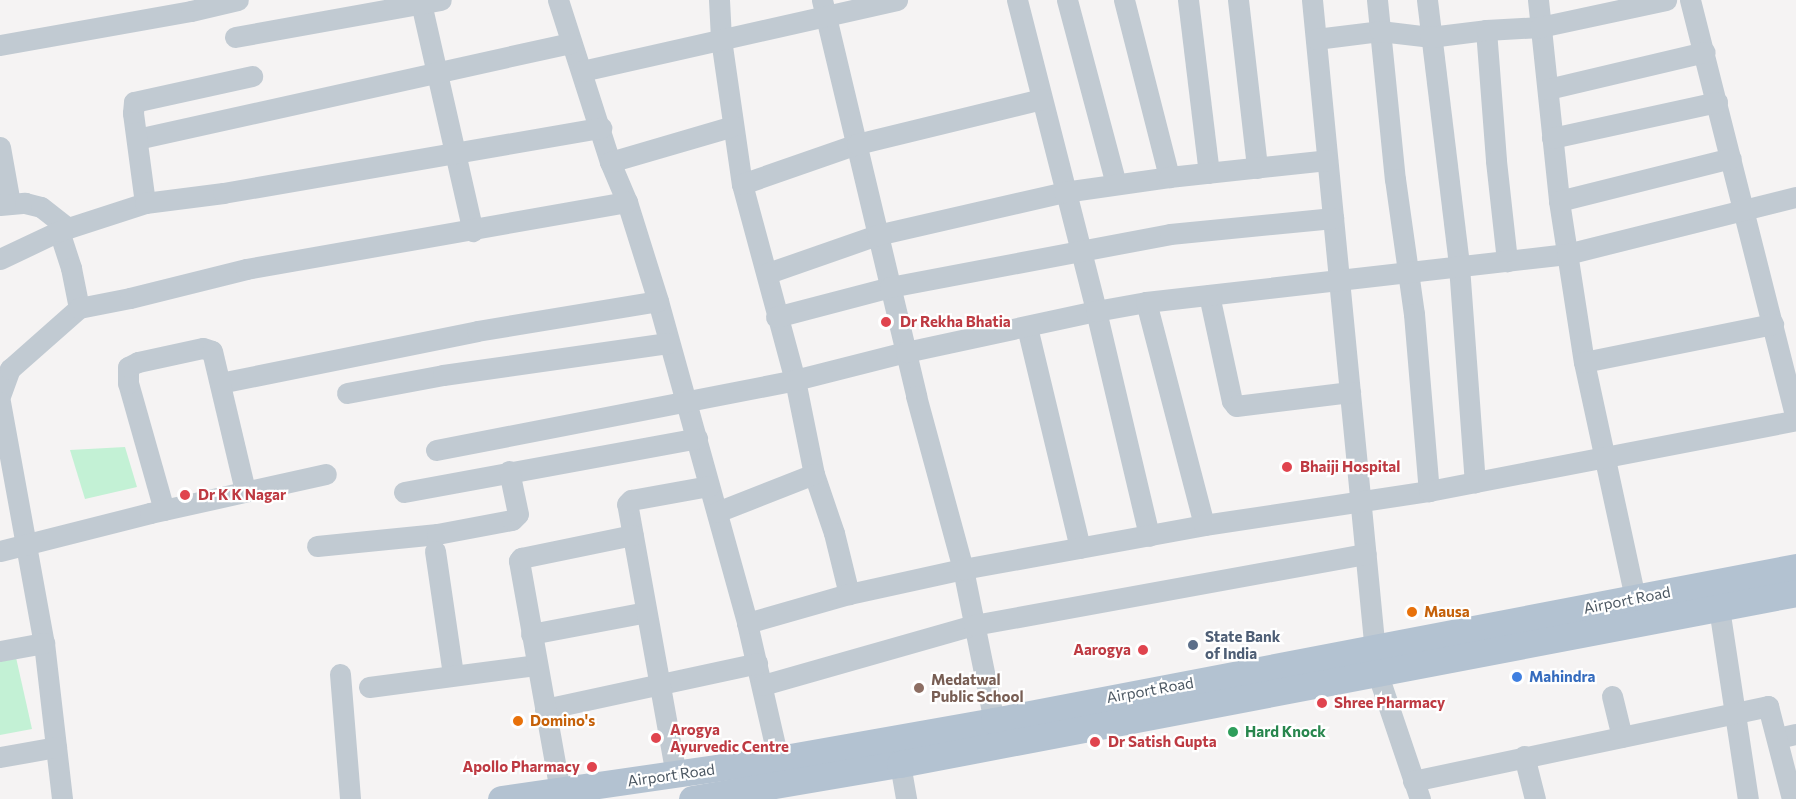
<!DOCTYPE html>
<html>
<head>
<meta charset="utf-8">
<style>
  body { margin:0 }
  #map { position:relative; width:1796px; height:799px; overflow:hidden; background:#f5f3f3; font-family:Commissioner,sans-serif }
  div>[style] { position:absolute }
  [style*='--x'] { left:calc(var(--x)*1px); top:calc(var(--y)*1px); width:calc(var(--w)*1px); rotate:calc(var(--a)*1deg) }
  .green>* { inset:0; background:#c3f1d5 }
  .minor>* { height:21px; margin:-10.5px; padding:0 10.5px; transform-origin:10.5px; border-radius:10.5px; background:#c1cad2 }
  .major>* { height:27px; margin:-13.5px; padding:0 13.5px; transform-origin:13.5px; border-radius:13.5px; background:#b3c2d1 }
  .dots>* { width:16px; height:16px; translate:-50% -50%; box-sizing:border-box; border:3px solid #fff; border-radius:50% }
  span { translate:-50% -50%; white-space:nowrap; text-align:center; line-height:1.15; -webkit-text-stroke:4.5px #fff; paint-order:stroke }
  .health-label { font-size:15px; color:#be3a42; font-weight:700 }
  .left { translate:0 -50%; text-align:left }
  .right { translate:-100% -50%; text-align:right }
  .street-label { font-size:15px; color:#4a5661 }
  .food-label { font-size:15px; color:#c56008; font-weight:700 }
  .service-label { font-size:15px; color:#4e5e75; font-weight:700 }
  .shop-label { font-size:15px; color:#366cbe; font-weight:700 }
  .education-label { font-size:15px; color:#785e54; font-weight:700 }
  .leisure-label { font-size:15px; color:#27864d; font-weight:700 }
</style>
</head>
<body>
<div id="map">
  <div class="green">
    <i style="clip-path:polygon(125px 447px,137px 487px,85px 499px,70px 450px)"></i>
    <i style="clip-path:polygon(15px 653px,32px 729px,0 735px,0 655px)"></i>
  </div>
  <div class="minor">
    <i style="--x:558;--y:0;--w:170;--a:72.2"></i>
    <i style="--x:610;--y:162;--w:43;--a:67"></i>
    <i style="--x:627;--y:202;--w:104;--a:72.6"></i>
    <i style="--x:658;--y:301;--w:334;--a:74.5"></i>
    <i style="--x:747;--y:623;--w:153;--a:77.1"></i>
    <i style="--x:719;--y:0;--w:39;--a:87"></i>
    <i style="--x:721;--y:39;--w:147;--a:81.8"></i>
    <i style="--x:742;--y:184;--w:203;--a:74.9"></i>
    <i style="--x:795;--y:380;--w:96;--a:78.6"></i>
    <i style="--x:814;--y:474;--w:62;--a:71.3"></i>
    <i style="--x:834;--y:533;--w:63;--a:76.2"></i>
    <i style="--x:822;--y:0;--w:407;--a:76.6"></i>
    <i style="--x:916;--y:396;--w:179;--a:74.8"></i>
    <i style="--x:963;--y:569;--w:155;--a:78.5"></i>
    <i style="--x:1017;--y:0;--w:321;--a:75.7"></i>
    <i style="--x:1096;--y:311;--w:231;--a:76.7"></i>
    <i style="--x:1067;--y:0;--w:190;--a:75.1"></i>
    <i style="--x:1124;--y:0;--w:183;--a:75.7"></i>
    <i style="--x:1188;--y:0;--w:174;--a:83.1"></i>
    <i style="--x:1238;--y:0;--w:169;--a:83.5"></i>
    <i style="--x:1312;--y:0;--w:675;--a:84.48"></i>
    <i style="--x:1377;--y:672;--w:134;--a:71.3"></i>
    <i style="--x:1377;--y:0;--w:180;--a:84.3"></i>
    <i style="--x:1395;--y:179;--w:136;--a:82"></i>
    <i style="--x:1414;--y:314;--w:178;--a:85.2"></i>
    <i style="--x:1427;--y:0;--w:268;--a:83.1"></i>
    <i style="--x:1459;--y:266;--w:217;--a:85.8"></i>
    <i style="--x:1538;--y:0;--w:202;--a:84"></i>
    <i style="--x:1559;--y:201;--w:163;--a:81.2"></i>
    <i style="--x:1584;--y:362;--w:241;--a:77.8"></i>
    <i style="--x:1690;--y:0;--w:432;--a:75.8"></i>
    <i style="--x:421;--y:3;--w:234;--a:77.2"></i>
    <i style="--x:1486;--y:30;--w:131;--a:85.6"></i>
    <i style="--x:1496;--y:161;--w:101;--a:83.7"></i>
    <i style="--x:235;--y:37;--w:209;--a:-10.2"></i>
    <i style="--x:1316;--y:39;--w:64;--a:-7.1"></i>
    <i style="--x:1380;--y:31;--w:50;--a:6.8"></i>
    <i style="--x:1430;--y:37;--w:56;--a:-7.1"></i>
    <i style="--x:1486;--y:30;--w:54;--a:-3.2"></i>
    <i style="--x:1540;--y:27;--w:129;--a:-12.1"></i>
    <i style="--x:0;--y:45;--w:194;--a:-10.1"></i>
    <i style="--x:191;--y:11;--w:48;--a:-13.2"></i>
    <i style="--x:582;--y:71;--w:323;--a:-12.7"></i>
    <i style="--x:1548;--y:89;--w:161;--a:-13.3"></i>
    <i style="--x:1552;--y:138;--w:169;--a:-12.3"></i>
    <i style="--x:137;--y:139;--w:444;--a:-12.5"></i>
    <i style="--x:0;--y:147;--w:57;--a:79.9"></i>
    <i style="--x:610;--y:162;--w:128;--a:-16.3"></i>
    <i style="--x:742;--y:184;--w:122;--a:-19.2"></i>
    <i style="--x:857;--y:144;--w:189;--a:-13.7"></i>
    <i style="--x:1559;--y:201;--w:177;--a:-14"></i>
    <i style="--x:145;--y:203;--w:91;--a:-97.6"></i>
    <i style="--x:133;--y:113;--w:11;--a:-85"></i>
    <i style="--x:134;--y:102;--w:121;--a:-12.4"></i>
    <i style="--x:0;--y:205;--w:25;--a:-5"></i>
    <i style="--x:25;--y:203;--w:16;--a:14"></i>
    <i style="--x:41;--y:207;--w:34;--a:38"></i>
    <i style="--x:59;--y:231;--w:39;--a:72"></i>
    <i style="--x:71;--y:268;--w:41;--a:78.7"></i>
    <i style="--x:0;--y:259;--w:65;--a:-25.4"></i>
    <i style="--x:59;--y:231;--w:90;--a:-18"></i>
    <i style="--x:145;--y:203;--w:79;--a:-7.3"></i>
    <i style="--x:223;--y:193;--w:384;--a:-9.8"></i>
    <i style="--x:768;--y:273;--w:115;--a:-19.2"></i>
    <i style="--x:877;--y:235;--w:192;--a:-12.9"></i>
    <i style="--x:1064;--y:192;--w:106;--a:-8.1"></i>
    <i style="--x:1169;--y:177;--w:159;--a:-6.1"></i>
    <i style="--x:1209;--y:295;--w:108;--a:77.8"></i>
    <i style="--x:1232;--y:401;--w:6;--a:51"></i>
    <i style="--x:1236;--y:406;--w:115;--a:-7"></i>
    <i style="--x:1146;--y:302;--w:230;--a:75.4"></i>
    <i style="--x:776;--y:317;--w:118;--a:-14.7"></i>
    <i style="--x:890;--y:287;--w:285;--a:-10.7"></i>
    <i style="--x:1170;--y:234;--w:164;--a:-5.6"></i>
    <i style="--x:1027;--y:327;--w:227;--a:76.5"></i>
    <i style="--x:1584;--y:362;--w:193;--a:-11.4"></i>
    <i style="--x:220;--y:383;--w:262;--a:-11.4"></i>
    <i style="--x:477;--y:331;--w:183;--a:-9.4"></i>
    <i style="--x:347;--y:393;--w:98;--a:-10.6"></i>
    <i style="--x:443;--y:375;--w:227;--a:-8.1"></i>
    <i style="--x:0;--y:396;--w:29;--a:-70"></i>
    <i style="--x:10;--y:369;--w:92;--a:-41.5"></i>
    <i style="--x:79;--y:308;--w:52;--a:-11.1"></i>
    <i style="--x:130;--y:298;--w:120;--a:-14"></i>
    <i style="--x:246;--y:269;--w:387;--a:-10"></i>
    <i style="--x:0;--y:402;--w:245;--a:79.7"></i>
    <i style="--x:44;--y:643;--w:157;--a:83.4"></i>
    <i style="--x:436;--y:450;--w:366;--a:-11"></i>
    <i style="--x:795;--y:380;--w:114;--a:-14.2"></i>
    <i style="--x:906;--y:352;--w:194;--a:-12.2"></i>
    <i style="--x:1096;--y:311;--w:51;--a:-10.2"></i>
    <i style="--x:1146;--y:302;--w:424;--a:-6.5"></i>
    <i style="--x:1567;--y:254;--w:236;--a:-14"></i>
    <i style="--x:404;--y:492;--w:298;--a:-10.4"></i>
    <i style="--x:164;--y:510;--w:132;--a:-105.8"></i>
    <i style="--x:128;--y:383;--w:16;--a:-90"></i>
    <i style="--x:128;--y:367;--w:11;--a:-27"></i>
    <i style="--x:138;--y:362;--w:66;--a:-12.2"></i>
    <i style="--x:203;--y:348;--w:9;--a:18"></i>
    <i style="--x:212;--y:351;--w:144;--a:76.7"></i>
    <i style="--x:717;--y:512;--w:104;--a:-21.4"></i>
    <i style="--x:317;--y:546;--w:121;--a:-5.7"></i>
    <i style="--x:437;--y:534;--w:76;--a:-10.6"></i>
    <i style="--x:512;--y:520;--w:8;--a:-45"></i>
    <i style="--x:518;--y:514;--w:44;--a:-101.8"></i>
    <i style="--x:0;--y:551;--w:155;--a:-14.2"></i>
    <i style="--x:150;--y:513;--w:180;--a:-12.5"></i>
    <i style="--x:435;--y:551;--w:124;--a:81.7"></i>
    <i style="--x:1719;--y:608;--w:193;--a:81.4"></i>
    <i style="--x:747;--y:623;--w:106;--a:-15.9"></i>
    <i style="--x:849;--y:594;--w:117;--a:-12.4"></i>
    <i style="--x:963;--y:569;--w:245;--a:-10.3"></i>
    <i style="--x:1204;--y:525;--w:228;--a:-8.6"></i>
    <i style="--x:1429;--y:491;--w:374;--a:-10.9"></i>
    <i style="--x:531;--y:634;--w:117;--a:-10.8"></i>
    <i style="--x:0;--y:651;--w:45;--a:-10.3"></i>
    <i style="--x:340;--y:674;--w:125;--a:85.4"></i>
    <i style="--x:763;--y:685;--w:219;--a:-15.9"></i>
    <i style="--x:974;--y:625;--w:398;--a:-10.3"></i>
    <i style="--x:369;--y:687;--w:168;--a:-7.5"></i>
    <i style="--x:1612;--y:696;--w:42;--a:76.3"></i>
    <i style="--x:545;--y:709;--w:217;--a:-12.2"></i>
    <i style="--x:1778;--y:738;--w:18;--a:-13"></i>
    <i style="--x:1524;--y:756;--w:44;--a:75.7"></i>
    <i style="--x:0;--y:757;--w:57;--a:-10.1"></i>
    <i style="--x:900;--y:764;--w:36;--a:80"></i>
    <i style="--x:676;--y:775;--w:275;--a:-100.2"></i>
    <i style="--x:627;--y:504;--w:6;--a:-45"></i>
    <i style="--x:631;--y:500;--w:79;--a:-10.2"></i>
    <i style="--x:1413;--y:781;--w:363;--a:-11.9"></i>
    <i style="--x:1768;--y:706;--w:96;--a:75.5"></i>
    <i style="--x:560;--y:791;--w:234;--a:-100.1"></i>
    <i style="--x:519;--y:561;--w:4;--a:-56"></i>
    <i style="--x:521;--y:558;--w:114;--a:-11.6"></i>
  </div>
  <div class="major">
    <i style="--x:501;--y:799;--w:281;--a:-8.2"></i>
    <i style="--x:779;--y:759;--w:218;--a:-10"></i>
    <i style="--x:994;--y:721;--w:817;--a:-10.87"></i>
    <i style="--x:692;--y:799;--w:211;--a:-9.6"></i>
    <i style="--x:900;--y:764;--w:912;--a:-10.8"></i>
  </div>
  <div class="dots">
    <i style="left:886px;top:322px;background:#e0444e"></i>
    <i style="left:1287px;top:467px;background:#e0444e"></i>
    <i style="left:185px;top:495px;background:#e0444e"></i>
    <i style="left:1412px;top:612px;background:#e8710a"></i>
    <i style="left:1193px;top:645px;background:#5c6f8a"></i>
    <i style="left:1143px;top:650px;background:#e0444e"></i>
    <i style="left:1517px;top:677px;background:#3f7fe0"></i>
    <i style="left:919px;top:688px;background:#8d6e63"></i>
    <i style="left:1322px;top:703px;background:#e0444e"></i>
    <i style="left:518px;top:721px;background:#e8710a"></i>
    <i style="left:1233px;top:732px;background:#2e9e5b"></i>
    <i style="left:656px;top:738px;background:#e0444e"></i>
    <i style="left:1095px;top:742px;background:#e0444e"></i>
    <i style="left:592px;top:767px;background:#e0444e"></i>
  </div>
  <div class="health-label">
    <span class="left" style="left:900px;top:322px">Dr Rekha Bhatia</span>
    <span class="left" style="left:1300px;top:467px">Bhaiji Hospital</span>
    <span class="left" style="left:198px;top:495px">Dr K K Nagar</span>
    <span class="right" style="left:1131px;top:650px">Aarogya</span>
    <span class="left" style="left:1334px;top:703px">Shree Pharmacy</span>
    <span class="left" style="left:670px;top:738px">Arogya<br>Ayurvedic Centre</span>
    <span class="left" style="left:1108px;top:742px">Dr Satish Gupta</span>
    <span class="right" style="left:580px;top:767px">Apollo Pharmacy</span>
  </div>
  <div class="street-label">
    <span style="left:1627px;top:600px;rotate:-11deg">Airport Road</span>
    <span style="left:1150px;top:690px;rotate:-10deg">Airport Road</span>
    <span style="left:671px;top:775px;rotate:-8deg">Airport Road</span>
  </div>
  <div class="food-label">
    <span class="left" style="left:1424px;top:612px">Mausa</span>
    <span class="left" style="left:530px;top:721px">Domino's</span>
  </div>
  <div class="service-label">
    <span class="left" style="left:1205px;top:645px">State Bank<br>of India</span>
  </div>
  <div class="shop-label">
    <span class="left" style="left:1529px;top:677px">Mahindra</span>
  </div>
  <div class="education-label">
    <span class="left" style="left:931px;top:688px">Medatwal<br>Public School</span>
  </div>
  <div class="leisure-label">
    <span class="left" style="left:1245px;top:732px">Hard Knock</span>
  </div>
</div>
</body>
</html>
